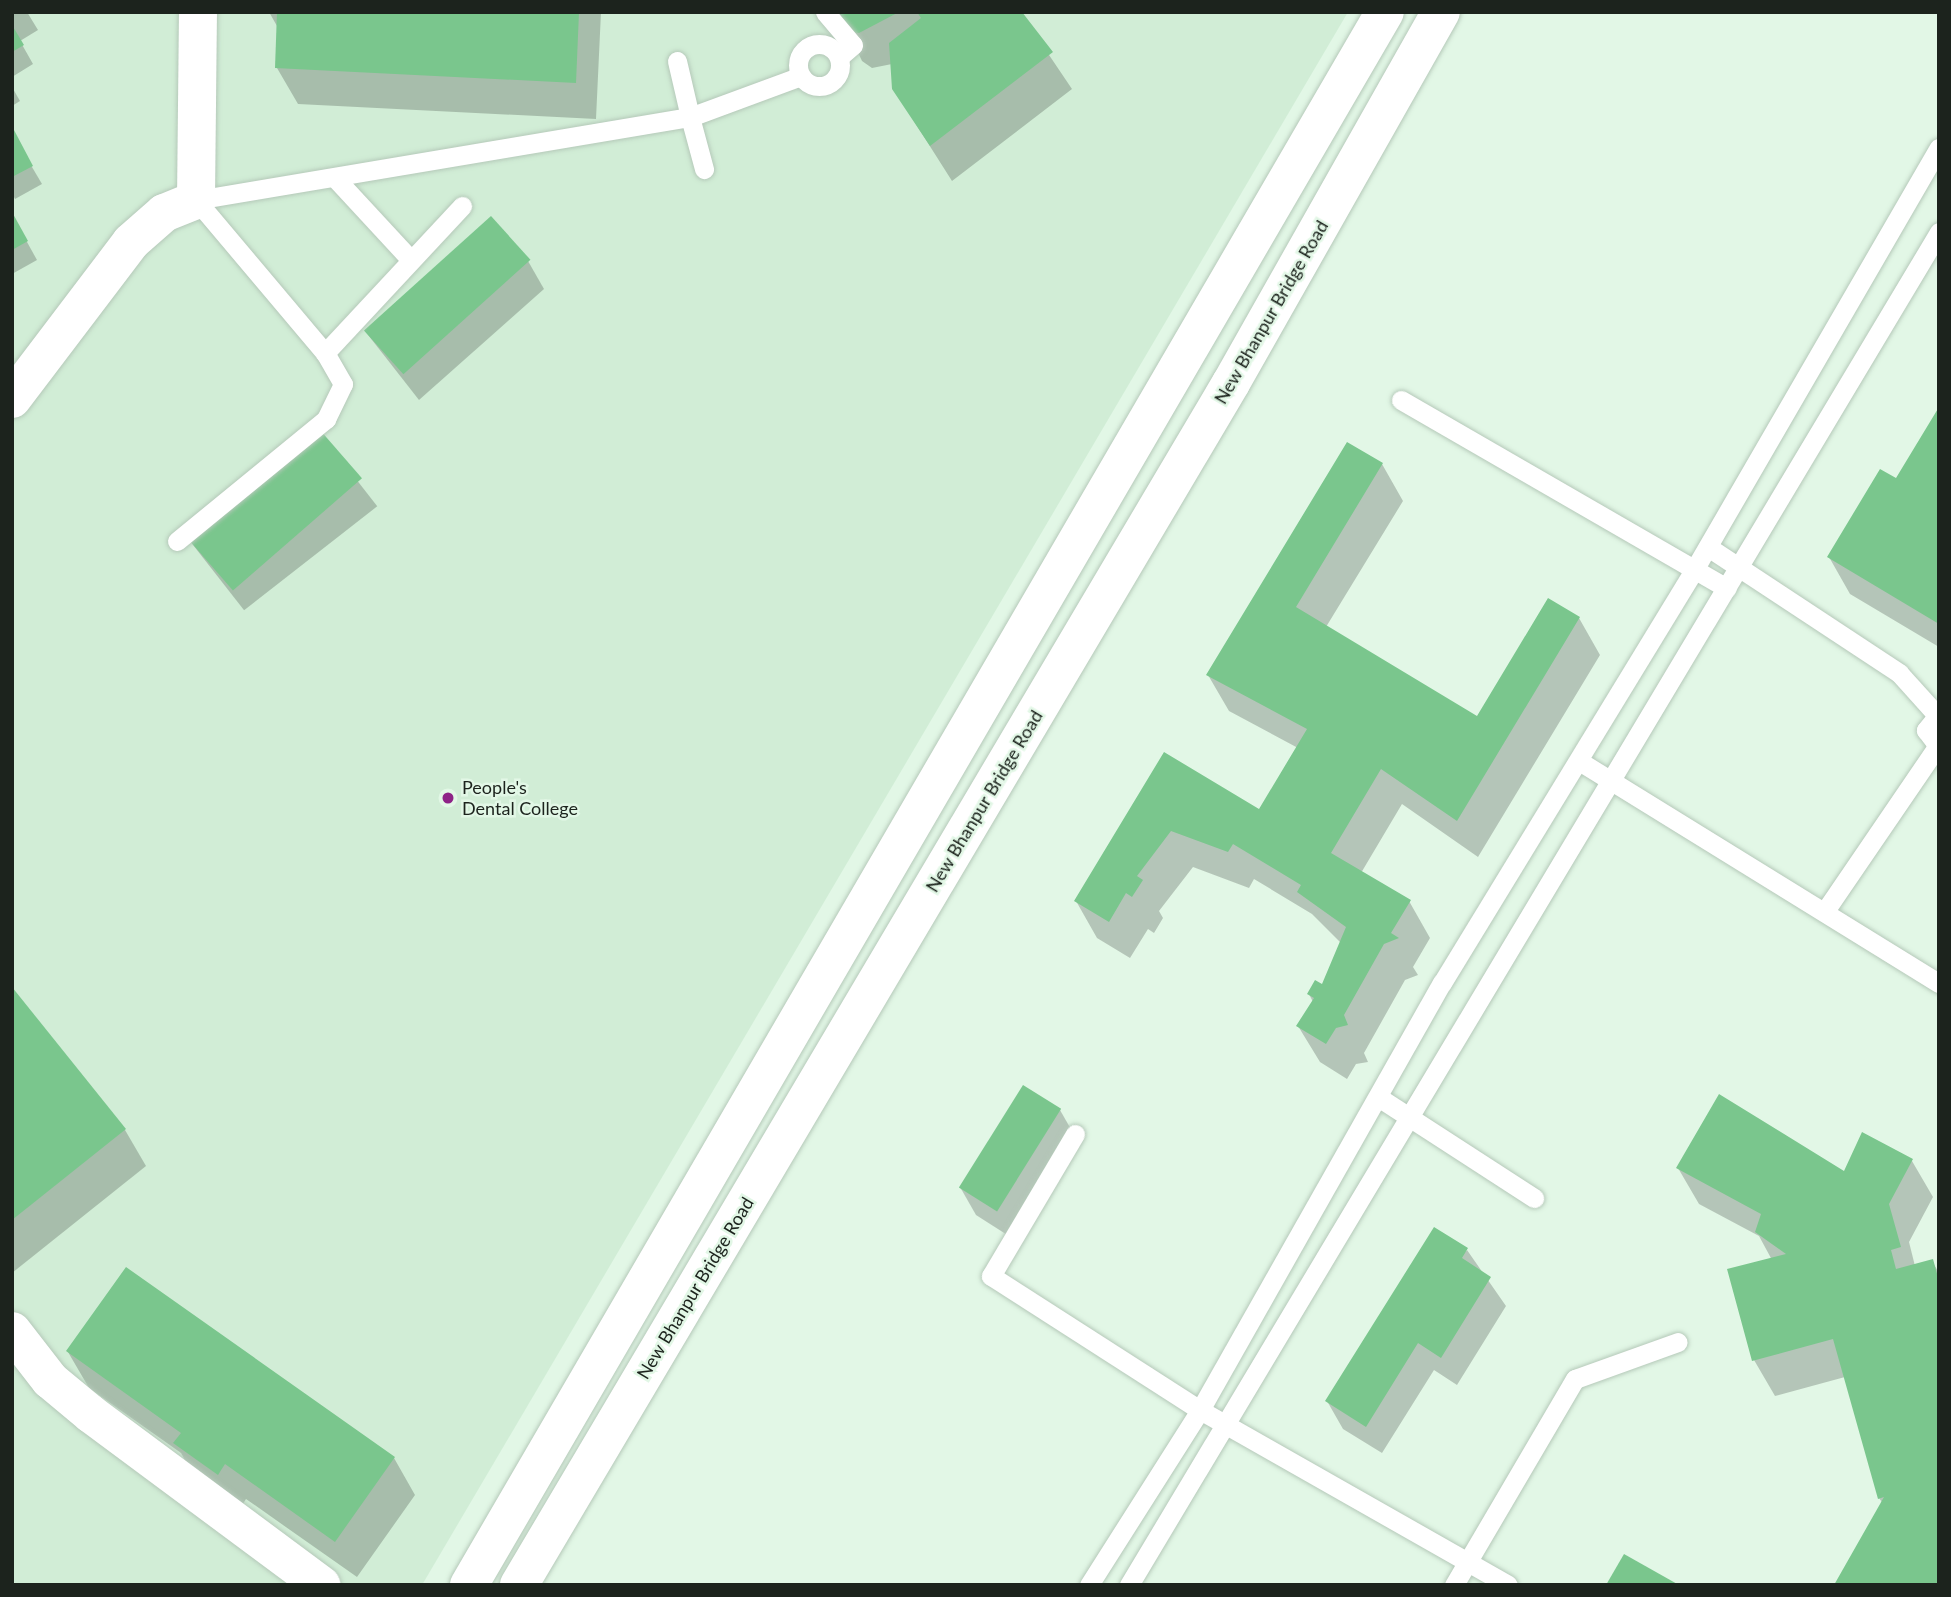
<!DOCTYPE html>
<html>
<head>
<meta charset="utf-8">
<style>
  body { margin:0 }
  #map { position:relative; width:1951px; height:1597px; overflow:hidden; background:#e2f7e6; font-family:Lato,sans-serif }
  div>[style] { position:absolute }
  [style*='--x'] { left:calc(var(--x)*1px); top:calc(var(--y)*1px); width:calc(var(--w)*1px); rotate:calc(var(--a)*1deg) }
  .built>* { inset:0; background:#d1edd6 }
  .shadow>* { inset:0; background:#0003; transform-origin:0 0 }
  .building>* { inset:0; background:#7ac68d; transform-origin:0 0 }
  .roads { filter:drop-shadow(0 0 2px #b5c9b9) drop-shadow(0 0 2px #b5c9b9) }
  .lane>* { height:19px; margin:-9.5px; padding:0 9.5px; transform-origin:9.5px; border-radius:9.5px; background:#fff }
  .lane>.ring { margin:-9.5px; padding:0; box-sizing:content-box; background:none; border:19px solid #fff; border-radius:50% }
  .street>* { height:38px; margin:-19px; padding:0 19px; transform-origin:19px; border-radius:19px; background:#fff }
  .secondary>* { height:38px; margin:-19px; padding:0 19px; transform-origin:19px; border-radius:19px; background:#fff }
  .dots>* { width:19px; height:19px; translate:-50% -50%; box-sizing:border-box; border:4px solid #e2f7e6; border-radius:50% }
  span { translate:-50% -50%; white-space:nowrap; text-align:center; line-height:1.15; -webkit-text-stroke:5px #e2f7e6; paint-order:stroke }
  .street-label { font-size:18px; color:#1c231d }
  .poi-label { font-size:18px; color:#1c231d }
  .left { translate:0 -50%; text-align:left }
  .frame { position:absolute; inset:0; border:14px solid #1c231d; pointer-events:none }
</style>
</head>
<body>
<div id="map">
  <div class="built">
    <i style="clip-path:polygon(12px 12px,1348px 12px,422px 1585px,12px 1585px)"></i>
  </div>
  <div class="shadow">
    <i style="clip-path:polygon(12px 12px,27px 12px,38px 30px,20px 41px,33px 64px,12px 77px)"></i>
    <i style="clip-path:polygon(269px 12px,601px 12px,596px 119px,298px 104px,277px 68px,277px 26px)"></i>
    <i style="clip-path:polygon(839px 12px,1020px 12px,1072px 89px,952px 181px,893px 88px,892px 64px,872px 68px,862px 61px)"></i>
    <i style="clip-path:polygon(12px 87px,20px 101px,12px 106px)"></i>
    <i style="clip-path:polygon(12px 133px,42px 184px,15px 199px,12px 193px)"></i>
    <i style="clip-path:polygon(12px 215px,37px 260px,12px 274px)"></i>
    <i style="clip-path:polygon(528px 261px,544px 289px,419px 400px,365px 331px)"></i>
    <i style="clip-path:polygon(1939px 410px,1939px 647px,1850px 594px,1829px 557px,1897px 481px)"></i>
    <i style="left:320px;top:433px;width:93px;height:169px;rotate:52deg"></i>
    <i style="clip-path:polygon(1382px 464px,1403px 501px,1326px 627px,1478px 719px,1579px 618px,1600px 655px,1478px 857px,1402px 804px,1361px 873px,1409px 901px,1430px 938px,1413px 967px,1418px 975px,1405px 980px,1364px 1053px,1368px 1062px,1356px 1064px,1347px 1079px,1320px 1062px,1298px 1026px,1313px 1002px,1309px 994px,1323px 987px,1341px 943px,1312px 914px,1254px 879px,1249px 888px,1193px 867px,1159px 911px,1163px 918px,1154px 933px,1148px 929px,1130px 958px,1097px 938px,1076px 901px,1165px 754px,1259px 811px,1298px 748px,1229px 711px,1208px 675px)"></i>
    <i style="clip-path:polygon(12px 990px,125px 1130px,146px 1166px,12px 1273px)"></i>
    <i style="clip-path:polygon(1060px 1110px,1076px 1138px,1012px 1238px,976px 1215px,960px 1187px)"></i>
    <i style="clip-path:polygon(1912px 1161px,1933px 1197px,1909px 1242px,1915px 1266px,1932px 1261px,1939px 1273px,1939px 1585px,1879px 1498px,1845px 1377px,1775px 1396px,1754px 1360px,1772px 1260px,1759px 1236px,1699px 1204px,1678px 1168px,1844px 1173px)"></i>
    <i style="clip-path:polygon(1467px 1250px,1506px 1306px,1457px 1385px,1434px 1370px,1382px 1453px,1343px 1429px,1327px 1401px)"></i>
    <i style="clip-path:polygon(68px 1352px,394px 1458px,415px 1495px,357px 1577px,246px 1499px,239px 1510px,196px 1480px,181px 1453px,89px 1388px)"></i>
  </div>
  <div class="building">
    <i style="clip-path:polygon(277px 12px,579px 12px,576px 83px,275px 68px)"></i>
    <i style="clip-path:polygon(835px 12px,899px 12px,859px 33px,850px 32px)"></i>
    <i style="clip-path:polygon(917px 12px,1022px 12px,1053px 52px,930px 146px,892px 89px,889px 43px,921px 18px)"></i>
    <i style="clip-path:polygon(12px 25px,24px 45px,12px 52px)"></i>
    <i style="clip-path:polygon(14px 130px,33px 166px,12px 177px,12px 131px)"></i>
    <i style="clip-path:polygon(12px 212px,28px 241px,12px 250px)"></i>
    <i style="left:491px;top:216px;width:59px;height:171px;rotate:48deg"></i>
    <i style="clip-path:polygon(1939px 407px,1939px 624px,1827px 557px,1880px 469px,1896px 478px)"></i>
    <i style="left:320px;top:430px;width:64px;height:171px;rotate:49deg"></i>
    <i style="clip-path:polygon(1347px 442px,1383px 463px,1296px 607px,1477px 716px,1548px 598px,1580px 617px,1457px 821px,1381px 769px,1331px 853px,1411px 900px,1391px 933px,1399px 938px,1384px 944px,1344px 1015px,1348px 1025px,1336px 1028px,1326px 1044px,1296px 1026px,1314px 998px,1307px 994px,1315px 980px,1322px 984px,1346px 927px,1297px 892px,1301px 885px,1233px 844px,1228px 852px,1171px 831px,1137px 876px,1143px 880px,1132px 897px,1126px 893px,1109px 922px,1074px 901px,1164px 752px,1259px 809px,1307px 729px,1206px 675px)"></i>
    <i style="clip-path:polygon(12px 987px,126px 1129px,12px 1220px)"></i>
    <i style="left:1023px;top:1085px;width:45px;height:121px;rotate:32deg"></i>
    <i style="clip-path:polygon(1719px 1094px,1844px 1171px,1862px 1132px,1913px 1159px,1889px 1204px,1901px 1247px,1891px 1250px,1896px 1269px,1933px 1259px,1939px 1281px,1939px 1585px,1834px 1585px,1884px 1497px,1878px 1499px,1833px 1339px,1752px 1361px,1727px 1269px,1786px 1254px,1755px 1232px,1761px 1214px,1676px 1168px)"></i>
    <i style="clip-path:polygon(1434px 1227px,1468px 1248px,1462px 1258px,1491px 1277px,1441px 1358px,1418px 1343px,1366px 1427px,1325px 1401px)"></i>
    <i style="clip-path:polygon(126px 1267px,395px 1457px,335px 1542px,225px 1464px,218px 1475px,173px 1443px,181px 1433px,66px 1351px)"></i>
    <i style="clip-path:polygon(1624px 1554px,1679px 1585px,1606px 1585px)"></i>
  </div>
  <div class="roads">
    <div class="lane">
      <i style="--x:825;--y:12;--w:43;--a:49.7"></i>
      <i style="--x:853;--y:45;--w:18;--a:139"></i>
      <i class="ring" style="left:798px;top:44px;width:23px;height:23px"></i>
      <i style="--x:677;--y:61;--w:57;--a:76.9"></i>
      <i style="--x:690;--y:117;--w:118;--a:-20.3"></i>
      <i style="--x:336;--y:179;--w:110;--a:47.2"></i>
      <i style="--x:196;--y:200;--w:501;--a:-9.54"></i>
      <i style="--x:690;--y:117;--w:54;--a:74.9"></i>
      <i style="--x:325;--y:353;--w:201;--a:-47"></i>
      <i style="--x:1401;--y:400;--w:376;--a:30"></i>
      <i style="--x:177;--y:541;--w:193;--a:-39.3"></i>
      <i style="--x:326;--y:419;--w:39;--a:-64"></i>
      <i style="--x:343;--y:384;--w:36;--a:-120"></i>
      <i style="--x:325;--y:353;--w:200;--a:-130.1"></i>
      <i style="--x:1708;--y:547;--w:229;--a:33.4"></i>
      <i style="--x:1899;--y:673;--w:57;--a:47.9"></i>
      <i style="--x:1939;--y:714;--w:21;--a:129"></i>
      <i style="--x:1926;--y:730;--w:21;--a:53"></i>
      <i style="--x:1579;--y:761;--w:423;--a:31.7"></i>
      <i style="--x:1825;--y:911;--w:199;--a:-55.7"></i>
      <i style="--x:1378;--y:1097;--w:186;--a:32.9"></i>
      <i style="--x:1075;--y:1134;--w:165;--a:120.6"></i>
      <i style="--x:991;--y:1276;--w:248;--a:32.7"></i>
      <i style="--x:1200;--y:1410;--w:354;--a:29.6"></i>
      <i style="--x:1089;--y:1585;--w:207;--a:-57.6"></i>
      <i style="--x:1200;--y:1410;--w:491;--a:-60.5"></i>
      <i style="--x:1442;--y:983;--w:484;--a:-58.6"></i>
      <i style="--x:1694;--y:570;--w:488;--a:-59.9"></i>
      <i style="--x:1129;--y:1585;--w:1577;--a:-59.09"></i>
      <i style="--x:1454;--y:1585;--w:239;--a:-59.6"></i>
      <i style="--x:1575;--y:1379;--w:109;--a:-19.8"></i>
    </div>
    <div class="street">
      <i style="--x:12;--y:399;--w:197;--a:-52.8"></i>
      <i style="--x:131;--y:242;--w:44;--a:-41.3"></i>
      <i style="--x:164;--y:213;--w:35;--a:-22"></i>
      <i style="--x:196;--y:200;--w:188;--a:-89.4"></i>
      <i style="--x:12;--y:1331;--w:62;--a:52.2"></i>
      <i style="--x:50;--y:1380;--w:53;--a:39.7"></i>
      <i style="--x:91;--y:1414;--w:287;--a:36.6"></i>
    </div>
    <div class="secondary">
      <i style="--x:469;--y:1585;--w:1820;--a:-59.79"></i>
      <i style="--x:519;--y:1585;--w:1397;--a:-59.36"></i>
      <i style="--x:1231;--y:383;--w:426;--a:-60.5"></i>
    </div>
  </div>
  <div class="dots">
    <i style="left:448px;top:798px;background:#8e2387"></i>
  </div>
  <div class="street-label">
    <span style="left:1271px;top:312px;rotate:-60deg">New Bhanpur Bridge Road</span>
    <span style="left:984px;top:801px;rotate:-59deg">New Bhanpur Bridge Road</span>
    <span style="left:695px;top:1288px;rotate:-59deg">New Bhanpur Bridge Road</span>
  </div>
  <div class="poi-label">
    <span class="left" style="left:462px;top:798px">People's<br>Dental College</span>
  </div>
  <div class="frame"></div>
</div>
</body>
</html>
